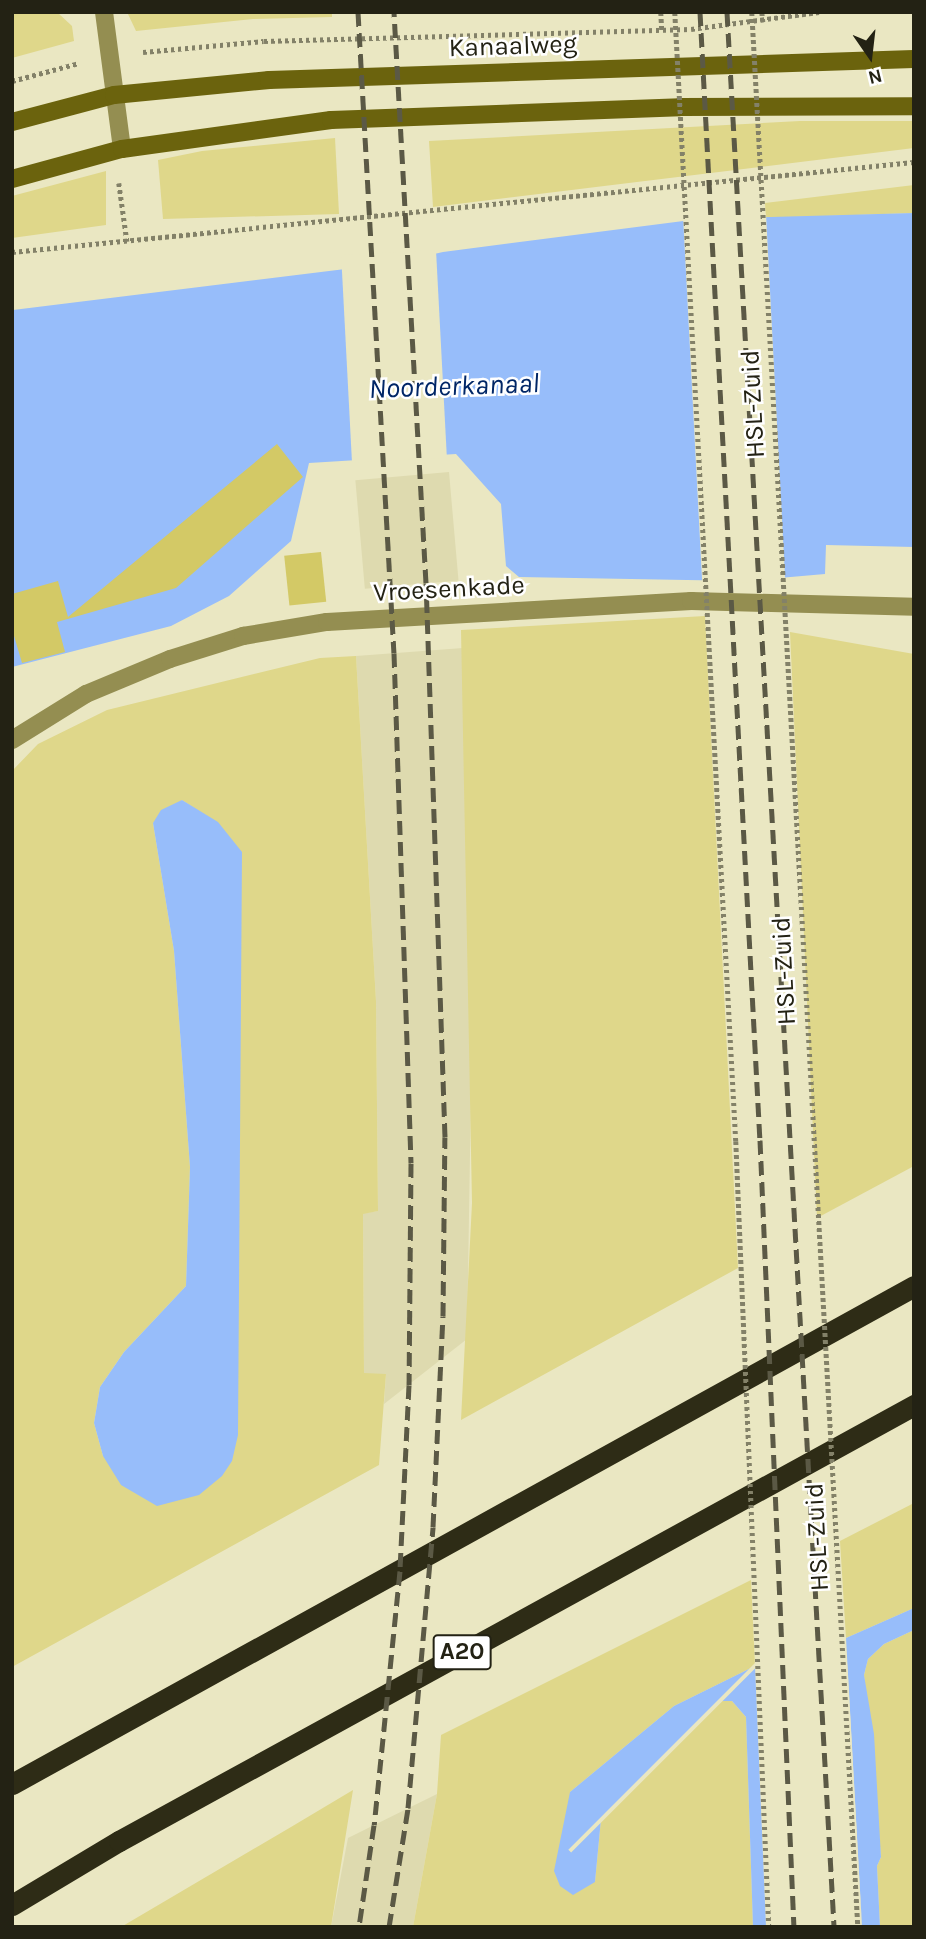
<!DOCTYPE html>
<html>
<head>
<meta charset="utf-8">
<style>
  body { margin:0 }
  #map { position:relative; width:926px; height:1939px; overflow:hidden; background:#eae7c2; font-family:Karla,sans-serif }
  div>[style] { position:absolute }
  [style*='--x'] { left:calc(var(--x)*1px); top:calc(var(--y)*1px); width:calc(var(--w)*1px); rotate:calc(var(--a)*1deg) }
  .built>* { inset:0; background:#dedaaf; transform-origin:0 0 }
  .green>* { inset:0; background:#dfd78a }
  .water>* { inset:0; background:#97bdfa }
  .pier>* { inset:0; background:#eae7c2; transform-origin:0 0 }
  .building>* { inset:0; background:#d3c966; transform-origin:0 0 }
  .path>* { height:4.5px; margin-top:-2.25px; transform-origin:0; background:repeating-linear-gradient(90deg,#838168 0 3.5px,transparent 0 7px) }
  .minor>* { height:18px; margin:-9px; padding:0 9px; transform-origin:9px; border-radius:9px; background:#948e51 }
  .secondary>* { height:18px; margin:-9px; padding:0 9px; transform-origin:9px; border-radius:9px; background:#6b630d }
  .motorway>* { height:21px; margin:-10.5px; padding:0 10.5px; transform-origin:10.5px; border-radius:10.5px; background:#2e2c16 }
  .rail>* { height:5px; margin-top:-2.5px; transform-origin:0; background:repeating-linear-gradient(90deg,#5b5945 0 14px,transparent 0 21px) }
  .path-bridge>* { height:4.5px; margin-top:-2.25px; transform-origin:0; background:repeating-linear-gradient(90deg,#838168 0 3.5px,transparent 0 7px) }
  span { translate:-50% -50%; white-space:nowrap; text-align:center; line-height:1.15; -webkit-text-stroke:5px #fff; paint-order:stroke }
  .shield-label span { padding:2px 5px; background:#fff; border:2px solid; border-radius:5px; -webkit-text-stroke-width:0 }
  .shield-label { font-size:24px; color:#232214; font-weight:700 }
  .street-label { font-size:26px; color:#232214 }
  .water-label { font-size:28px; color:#002666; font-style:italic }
  .frame { position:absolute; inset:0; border:14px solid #232214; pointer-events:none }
  .north { position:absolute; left:835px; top:21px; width:70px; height:70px; -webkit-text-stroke:5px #fff; paint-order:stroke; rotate:166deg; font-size:19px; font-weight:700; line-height:28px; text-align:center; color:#232214 }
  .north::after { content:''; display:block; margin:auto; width:24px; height:32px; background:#232214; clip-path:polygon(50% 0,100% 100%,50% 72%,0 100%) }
</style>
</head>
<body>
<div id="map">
  <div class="built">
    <i style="left:449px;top:472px;width:109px;height:94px;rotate:85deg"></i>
    <i style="clip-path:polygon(463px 648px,472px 1031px,467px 1339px,384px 1404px,386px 1374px,364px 1374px,363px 1213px,378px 1211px,376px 1001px,356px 656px)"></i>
    <i style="clip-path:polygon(437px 1794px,413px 1927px,331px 1927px,348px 1838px)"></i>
  </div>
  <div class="green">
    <i style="clip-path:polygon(12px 12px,57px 12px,72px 26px,74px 41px,12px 58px)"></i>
    <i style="clip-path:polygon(127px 12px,332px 12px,332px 17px,253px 19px,136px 31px)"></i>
    <i style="clip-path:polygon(800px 121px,914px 121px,914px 148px,433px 207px,429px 141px)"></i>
    <i style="clip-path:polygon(335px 138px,339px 214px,163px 219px,158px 160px,202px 151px)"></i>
    <i style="clip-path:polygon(106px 171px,106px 225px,12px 238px,12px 196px)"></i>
    <i style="clip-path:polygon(914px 185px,914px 213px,766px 218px,765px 203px)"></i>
    <i style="clip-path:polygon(705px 616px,738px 1268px,461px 1420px,472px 1203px,461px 630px)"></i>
    <i style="clip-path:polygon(790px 632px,914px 654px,914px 1166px,817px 1218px)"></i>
    <i style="clip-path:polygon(evenodd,356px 656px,376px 1001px,378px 1211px,363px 1214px,364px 1373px,386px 1374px,379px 1465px,12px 1667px,12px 771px,38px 744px,107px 710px,320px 658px,356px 656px,182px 800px,194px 808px,199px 1495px,103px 1456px,94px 1423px,100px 1387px,124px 1352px,186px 1286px,190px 1167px,174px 951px,153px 823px,182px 800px)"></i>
    <i style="clip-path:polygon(914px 1503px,914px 1608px,846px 1638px,840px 1541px)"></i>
    <i style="clip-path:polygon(751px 1580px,755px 1666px,674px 1706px,570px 1792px,595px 1882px,601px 1819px,718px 1701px,732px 1701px,746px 1717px,753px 1927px,413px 1927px,437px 1794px,441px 1735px)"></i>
    <i style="clip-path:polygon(914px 1630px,914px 1927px,880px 1927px,877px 1866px,881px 1857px,864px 1675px,868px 1659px,884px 1644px)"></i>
    <i style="clip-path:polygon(353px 1790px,331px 1927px,121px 1927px,291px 1827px)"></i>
  </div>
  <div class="water">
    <i style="clip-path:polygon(914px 213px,914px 547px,826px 545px,825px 574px,743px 581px,519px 577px,506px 566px,501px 504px,456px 454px,309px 463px,291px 541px,229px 596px,171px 626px,12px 667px,13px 310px,394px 263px,443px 252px,699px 219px)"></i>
    <i style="clip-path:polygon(182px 800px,218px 822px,242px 852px,238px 1435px,232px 1461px,222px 1476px,199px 1495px,157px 1506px,121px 1485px,103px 1456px,94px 1423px,100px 1387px,124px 1352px,186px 1286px,190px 1167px,174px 951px,153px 823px,161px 810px)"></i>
    <i style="clip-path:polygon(914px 1608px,914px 1630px,884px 1644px,868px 1659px,864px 1675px,874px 1734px,881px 1857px,877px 1866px,880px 1927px,862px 1927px,846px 1638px)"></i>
    <i style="clip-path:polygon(755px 1666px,766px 1927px,753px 1927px,746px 1717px,732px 1701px,718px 1701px,601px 1819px,595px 1882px,573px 1895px,560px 1886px,554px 1871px,570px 1792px,674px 1706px)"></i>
  </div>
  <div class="pier">
    <i style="left:766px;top:214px;width:367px;height:83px;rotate:87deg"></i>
    <i style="left:436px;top:250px;width:208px;height:95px;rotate:87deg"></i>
    <i style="clip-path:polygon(845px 1634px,848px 1677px,862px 1927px,842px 1638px)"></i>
    <i style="left:755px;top:1663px;width:4px;height:264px;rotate:45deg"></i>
  </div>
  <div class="building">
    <i style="clip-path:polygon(277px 444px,303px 477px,176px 588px,57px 622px,65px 652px,22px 663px,12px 629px,12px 594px,58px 581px,68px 617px)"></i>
    <i style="left:321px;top:552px;width:50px;height:37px;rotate:84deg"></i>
  </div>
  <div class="path">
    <i style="--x:661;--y:12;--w:18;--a:87"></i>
    <i style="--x:762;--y:12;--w:10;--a:84"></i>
    <i style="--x:143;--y:52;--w:121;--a:-5.2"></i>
    <i style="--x:264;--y:41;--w:427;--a:-1.6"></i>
    <i style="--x:691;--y:29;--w:129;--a:-7.6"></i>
    <i style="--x:12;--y:81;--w:69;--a:-15"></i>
    <i style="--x:119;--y:183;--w:59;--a:82.1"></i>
    <i style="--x:12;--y:252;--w:906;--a:-5.7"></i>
  </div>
  <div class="minor">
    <i style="--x:104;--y:12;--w:138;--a:82.5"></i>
    <i style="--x:12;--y:740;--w:87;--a:-31.9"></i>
    <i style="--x:86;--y:694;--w:91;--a:-22.6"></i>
    <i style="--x:170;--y:659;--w:77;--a:-17.5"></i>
    <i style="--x:243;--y:636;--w:85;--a:-9.5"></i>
    <i style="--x:327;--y:622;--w:365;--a:-3.3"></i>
    <i style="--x:691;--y:601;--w:223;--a:1.5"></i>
  </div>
  <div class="secondary">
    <i style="--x:12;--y:122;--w:106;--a:-14.8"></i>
    <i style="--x:114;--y:95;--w:156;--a:-5.5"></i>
    <i style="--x:269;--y:80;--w:645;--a:-1.86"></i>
    <i style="--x:12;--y:179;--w:114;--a:-15.3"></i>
    <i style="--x:122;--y:149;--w:211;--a:-7.9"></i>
    <i style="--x:331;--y:120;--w:349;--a:-2.1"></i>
    <i style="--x:680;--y:107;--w:234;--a:-0.2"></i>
  </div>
  <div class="motorway">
    <i style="--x:12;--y:1784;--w:1030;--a:-28.9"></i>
    <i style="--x:12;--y:1905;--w:125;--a:-30.9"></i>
    <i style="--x:119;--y:1841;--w:907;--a:-28.74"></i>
  </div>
  <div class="rail">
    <i style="--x:358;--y:12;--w:642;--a:86.79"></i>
    <i style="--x:394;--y:653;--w:510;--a:88.09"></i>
    <i style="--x:411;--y:1163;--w:222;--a:90.5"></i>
    <i style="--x:409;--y:1385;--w:186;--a:92.8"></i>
    <i style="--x:400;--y:1571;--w:255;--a:95.8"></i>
    <i style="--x:374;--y:1825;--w:103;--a:98.4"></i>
    <i style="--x:700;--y:12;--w:1130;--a:86.96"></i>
    <i style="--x:760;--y:1140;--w:788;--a:87.53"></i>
    <i style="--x:727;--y:12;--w:1918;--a:86.8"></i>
    <i style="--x:389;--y:1927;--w:121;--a:-80.9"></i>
    <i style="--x:408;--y:1808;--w:282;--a:-84.9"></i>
    <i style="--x:433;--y:1527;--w:211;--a:-87.3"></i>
    <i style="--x:443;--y:1316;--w:179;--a:-89.4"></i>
    <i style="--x:445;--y:1137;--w:554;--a:-91.96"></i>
    <i style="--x:426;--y:583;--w:572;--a:-93.21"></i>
  </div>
  <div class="path-bridge">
    <i style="--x:675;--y:12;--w:1131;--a:86.91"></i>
    <i style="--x:736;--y:1141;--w:787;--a:87.6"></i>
    <i style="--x:752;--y:12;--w:1918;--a:86.83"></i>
  </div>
  <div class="shield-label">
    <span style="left:462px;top:1652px">A20</span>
  </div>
  <div class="street-label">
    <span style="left:513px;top:46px;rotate:-2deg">Kanaalweg</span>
    <span style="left:753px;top:404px;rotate:-93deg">HSL-Zuid</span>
    <span style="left:449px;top:589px;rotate:-3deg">Vroesenkade</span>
    <span style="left:784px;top:971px;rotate:-93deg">HSL-Zuid</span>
    <span style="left:817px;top:1537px;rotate:-93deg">HSL-Zuid</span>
  </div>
  <div class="water-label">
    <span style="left:454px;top:386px;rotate:-2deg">Noorderkanaal</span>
  </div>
  <div class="frame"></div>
  <div class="north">N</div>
</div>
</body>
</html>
